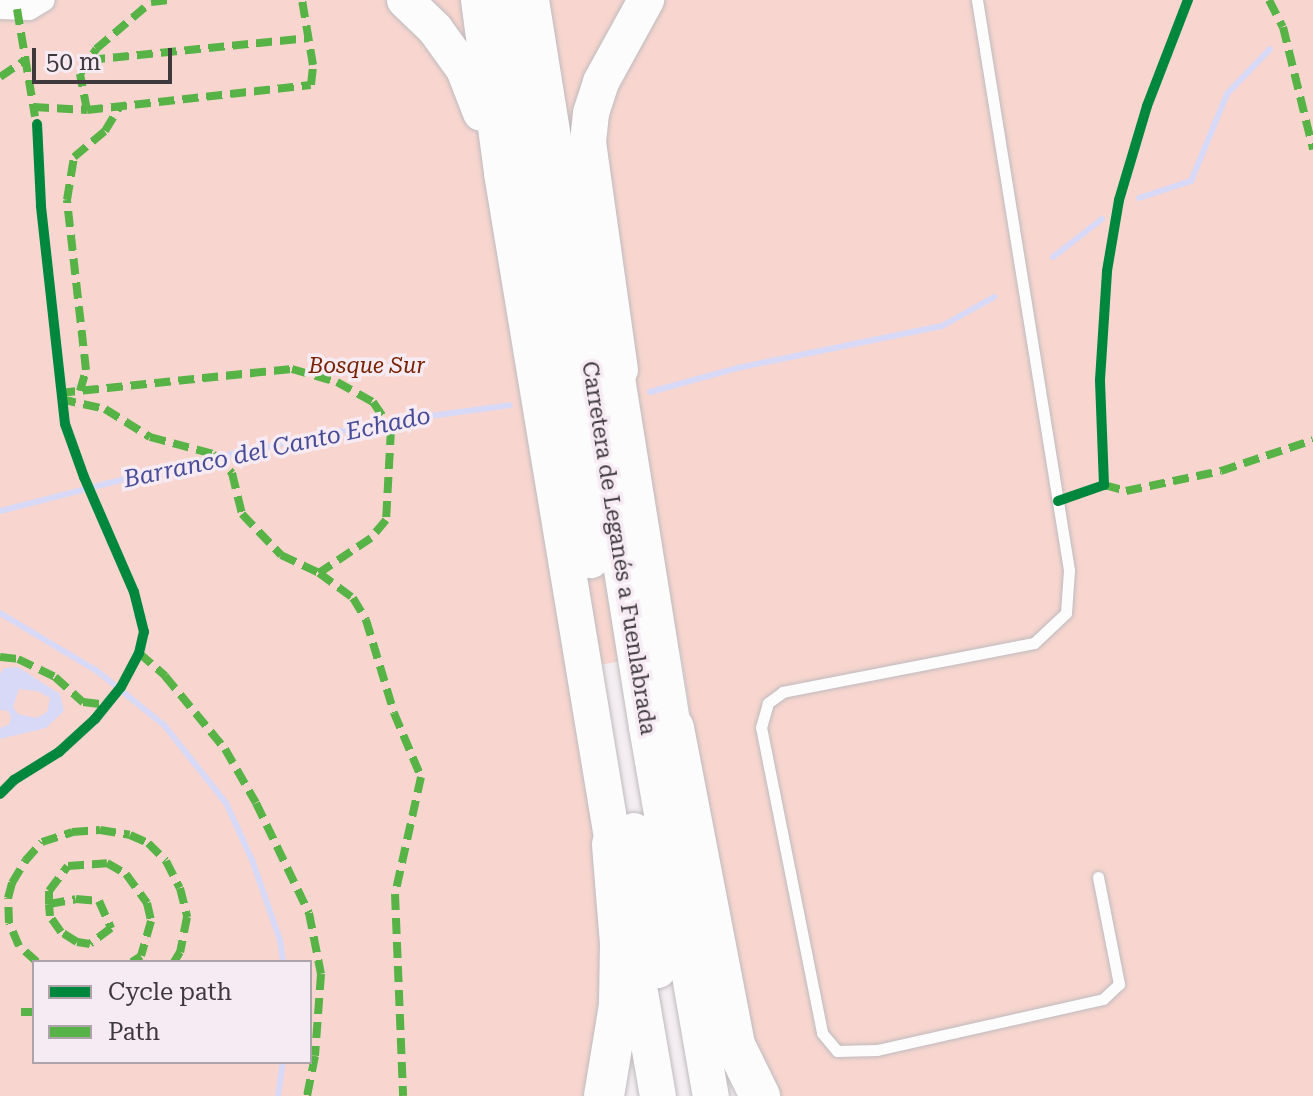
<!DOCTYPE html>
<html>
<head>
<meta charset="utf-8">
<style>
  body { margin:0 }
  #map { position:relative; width:1313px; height:1096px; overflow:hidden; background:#f4eef2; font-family:"Roboto Serif",serif }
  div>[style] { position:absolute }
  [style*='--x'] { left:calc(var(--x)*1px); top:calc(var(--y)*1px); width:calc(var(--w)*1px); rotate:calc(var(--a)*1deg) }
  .green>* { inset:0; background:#f8d6cf }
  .water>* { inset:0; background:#d7d9f6 }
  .stream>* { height:6px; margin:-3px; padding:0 3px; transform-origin:3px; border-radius:3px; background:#d7d9f6 }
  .roads { filter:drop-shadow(0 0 2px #bfbabd) drop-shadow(0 0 2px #bfbabd) }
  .service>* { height:11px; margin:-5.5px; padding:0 5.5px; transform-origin:5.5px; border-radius:5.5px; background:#fdfcfd }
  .minor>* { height:22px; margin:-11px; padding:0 11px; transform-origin:11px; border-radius:11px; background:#fdfcfd }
  .trunk>* { height:36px; margin:-18px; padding:0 18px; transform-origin:18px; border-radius:18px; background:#fdfcfd }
  .motorway>* { height:40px; margin:-20px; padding:0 20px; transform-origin:20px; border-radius:20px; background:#fdfcfd }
  .quiet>* { height:8px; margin-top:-4px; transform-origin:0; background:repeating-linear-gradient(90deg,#57b346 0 16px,transparent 0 24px) }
  .cycleway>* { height:10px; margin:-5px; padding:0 5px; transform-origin:5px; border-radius:5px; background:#00873e }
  span { translate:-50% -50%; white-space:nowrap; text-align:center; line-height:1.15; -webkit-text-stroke:7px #f7ebf3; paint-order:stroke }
  .park-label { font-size:22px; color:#772304; font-style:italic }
  .street-label { font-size:22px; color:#3d393c }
  .water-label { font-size:24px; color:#474c98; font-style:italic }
  .legend { position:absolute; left:32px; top:960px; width:280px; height:104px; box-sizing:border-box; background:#f7ebf3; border:2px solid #ada4aa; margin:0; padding:10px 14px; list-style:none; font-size:24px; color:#3d393c }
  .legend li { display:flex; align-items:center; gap:16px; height:40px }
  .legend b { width:40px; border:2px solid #ada4aa }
  .scale { position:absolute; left:32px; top:48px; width:140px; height:36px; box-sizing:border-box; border:4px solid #3d393c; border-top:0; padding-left:10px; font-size:24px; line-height:28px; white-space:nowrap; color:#3d393c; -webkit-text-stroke:6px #f7ebf3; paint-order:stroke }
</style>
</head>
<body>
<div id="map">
  <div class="green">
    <i style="clip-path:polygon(evenodd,0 0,1313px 0,1313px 1096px,751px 1096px,680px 649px,566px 672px,589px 799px,604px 945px,593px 1050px,583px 1096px,0 1096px,0 0,34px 962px,310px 962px,310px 1062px,34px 1062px,34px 962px)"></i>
  </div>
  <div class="water">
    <i style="clip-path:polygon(evenodd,18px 667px,60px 694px,64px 711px,46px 728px,0 739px,0 728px,9px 724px,11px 717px,8px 711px,0 710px,0 674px,4px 668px,18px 667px,19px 689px,37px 691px,50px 698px,47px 712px,36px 718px,18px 714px,13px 707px,19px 689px)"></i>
  </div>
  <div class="stream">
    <i style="--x:1139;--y:198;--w:55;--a:-18.1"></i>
    <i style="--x:1191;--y:181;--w:94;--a:-67.5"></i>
    <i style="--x:1227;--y:94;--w:62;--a:-46.3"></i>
    <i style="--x:1053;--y:257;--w:62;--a:-37.8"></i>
    <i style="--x:650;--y:392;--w:90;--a:-15.4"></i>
    <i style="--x:737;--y:368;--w:209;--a:-11.6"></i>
    <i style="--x:942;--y:326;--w:60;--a:-29.1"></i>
    <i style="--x:0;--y:511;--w:185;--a:-14.4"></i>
    <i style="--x:179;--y:465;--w:210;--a:-11.8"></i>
    <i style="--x:385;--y:422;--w:126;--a:-7.7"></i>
    <i style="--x:0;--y:613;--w:113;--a:30.9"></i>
    <i style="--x:97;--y:671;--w:86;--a:38.9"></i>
    <i style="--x:164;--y:725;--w:100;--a:51.5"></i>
    <i style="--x:226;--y:803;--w:63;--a:65.5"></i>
    <i style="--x:252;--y:860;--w:85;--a:70.7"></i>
    <i style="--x:280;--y:940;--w:22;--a:82"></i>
    <i style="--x:278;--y:1096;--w:34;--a:-82"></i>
  </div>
  <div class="roads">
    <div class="service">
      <i style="--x:977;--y:0;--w:577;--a:80.83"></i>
      <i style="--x:1069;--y:570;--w:43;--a:94"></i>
      <i style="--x:1066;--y:613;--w:44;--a:136.8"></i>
      <i style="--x:1034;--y:643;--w:256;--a:169"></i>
      <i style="--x:783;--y:692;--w:19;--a:144"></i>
      <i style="--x:768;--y:703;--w:25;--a:106"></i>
      <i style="--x:761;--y:727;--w:312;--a:78.7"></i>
      <i style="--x:822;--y:1033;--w:23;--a:50"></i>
      <i style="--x:837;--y:1051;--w:40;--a:-1.4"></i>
      <i style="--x:877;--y:1050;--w:232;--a:-12.7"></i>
      <i style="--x:1103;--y:999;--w:22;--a:-43"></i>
      <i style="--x:1119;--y:984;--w:109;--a:-101.1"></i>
    </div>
    <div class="minor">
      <i style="--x:0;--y:8;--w:29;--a:2"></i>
      <i style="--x:29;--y:9;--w:17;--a:-31"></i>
    </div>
    <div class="trunk">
      <i style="--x:405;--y:0;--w:42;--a:44"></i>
      <i style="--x:435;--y:29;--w:49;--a:54.1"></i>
      <i style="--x:464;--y:69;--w:47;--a:68.9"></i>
      <i style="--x:479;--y:0;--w:175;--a:82.4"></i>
      <i style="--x:502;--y:173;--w:711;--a:80.6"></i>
      <i style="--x:503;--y:0;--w:567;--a:81.07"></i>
      <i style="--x:531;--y:0;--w:736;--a:80.93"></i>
      <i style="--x:647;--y:727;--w:375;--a:80.2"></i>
      <i style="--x:612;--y:347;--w:416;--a:80.9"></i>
      <i style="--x:620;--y:370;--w:230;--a:-98"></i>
      <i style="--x:588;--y:142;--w:29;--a:-84"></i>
      <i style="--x:591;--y:113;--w:33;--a:-72"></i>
      <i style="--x:601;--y:82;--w:94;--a:-61.2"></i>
      <i style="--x:634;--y:831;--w:141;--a:80.2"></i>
      <i style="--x:631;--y:940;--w:158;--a:80.2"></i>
    </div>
    <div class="motorway">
      <i style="--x:674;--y:728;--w:323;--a:79.1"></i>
      <i style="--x:735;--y:1045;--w:57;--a:63.9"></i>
      <i style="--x:604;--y:1096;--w:92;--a:-80.6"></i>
      <i style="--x:619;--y:1005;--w:61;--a:-89.1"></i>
      <i style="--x:620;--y:944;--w:100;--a:-94.6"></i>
    </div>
  </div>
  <div class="quiet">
    <i style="--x:1269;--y:0;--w:30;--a:63"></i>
    <i style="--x:1283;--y:27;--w:126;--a:76.2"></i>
    <i style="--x:17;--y:9;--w:109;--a:80.5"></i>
    <i style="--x:89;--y:60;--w:221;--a:-5.7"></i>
    <i style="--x:0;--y:77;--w:29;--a:-34"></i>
    <i style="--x:33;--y:107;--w:54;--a:3.2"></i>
    <i style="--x:87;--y:110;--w:225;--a:-6.4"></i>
    <i style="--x:311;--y:85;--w:20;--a:-84"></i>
    <i style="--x:313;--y:65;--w:66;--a:-99.6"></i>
    <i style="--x:87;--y:110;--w:37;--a:-101"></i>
    <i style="--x:80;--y:74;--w:30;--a:-57"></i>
    <i style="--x:96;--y:49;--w:72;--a:-40.5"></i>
    <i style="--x:151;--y:2;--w:18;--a:-6"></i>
    <i style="--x:80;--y:391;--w:22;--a:-74"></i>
    <i style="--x:86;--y:370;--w:171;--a:-96.4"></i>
    <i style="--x:67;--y:200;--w:44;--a:-80.8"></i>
    <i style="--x:74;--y:157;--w:40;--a:-40"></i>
    <i style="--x:105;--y:131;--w:29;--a:-59"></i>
    <i style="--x:59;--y:393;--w:234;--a:-5.9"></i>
    <i style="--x:292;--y:369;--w:47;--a:16.1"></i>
    <i style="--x:337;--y:382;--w:41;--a:29.1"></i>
    <i style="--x:373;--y:402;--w:32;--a:56"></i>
    <i style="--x:391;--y:429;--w:91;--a:93.1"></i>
    <i style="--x:386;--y:520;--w:23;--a:130"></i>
    <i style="--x:371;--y:538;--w:63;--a:146.1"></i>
    <i style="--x:60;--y:399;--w:46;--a:12.5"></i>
    <i style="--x:105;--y:409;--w:53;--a:31.9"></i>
    <i style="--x:150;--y:437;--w:65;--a:15.1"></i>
    <i style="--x:213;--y:454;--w:27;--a:45"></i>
    <i style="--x:232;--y:473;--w:42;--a:76.3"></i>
    <i style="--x:242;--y:514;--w:57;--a:46.4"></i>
    <i style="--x:281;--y:555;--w:42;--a:25.3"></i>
    <i style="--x:319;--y:573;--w:42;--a:36.3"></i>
    <i style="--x:353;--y:598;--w:26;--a:59"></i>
    <i style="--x:366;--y:620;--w:97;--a:73.2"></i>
    <i style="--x:394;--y:713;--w:69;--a:67.1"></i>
    <i style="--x:421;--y:777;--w:120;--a:102.5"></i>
    <i style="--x:395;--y:894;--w:202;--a:87.7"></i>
    <i style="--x:1104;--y:485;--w:23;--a:15"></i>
    <i style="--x:1126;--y:491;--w:97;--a:-11.9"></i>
    <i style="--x:1221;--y:471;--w:97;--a:-18.6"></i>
    <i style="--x:139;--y:653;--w:35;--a:41"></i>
    <i style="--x:165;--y:676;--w:94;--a:50.6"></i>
    <i style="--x:225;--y:749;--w:62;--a:60.1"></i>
    <i style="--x:256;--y:803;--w:122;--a:64.3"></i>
    <i style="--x:309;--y:913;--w:62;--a:78.9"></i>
    <i style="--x:321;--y:974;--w:82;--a:94.2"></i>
    <i style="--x:315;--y:1056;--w:41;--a:101.3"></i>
    <i style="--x:0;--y:657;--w:18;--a:6"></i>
    <i style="--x:18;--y:659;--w:41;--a:25.9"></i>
    <i style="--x:55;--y:677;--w:38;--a:42"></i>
    <i style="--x:83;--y:702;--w:23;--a:7"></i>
    <i style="--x:49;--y:904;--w:27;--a:-10"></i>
    <i style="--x:76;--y:899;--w:23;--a:5"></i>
    <i style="--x:99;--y:901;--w:30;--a:66"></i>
    <i style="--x:111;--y:928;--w:26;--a:143"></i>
    <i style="--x:90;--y:944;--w:13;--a:-171"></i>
    <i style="--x:77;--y:942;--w:19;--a:-148"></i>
    <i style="--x:61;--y:932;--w:19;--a:-125"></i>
    <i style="--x:50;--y:916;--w:12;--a:-95"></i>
    <i style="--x:49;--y:904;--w:13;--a:-90"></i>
    <i style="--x:49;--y:891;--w:31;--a:-53"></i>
    <i style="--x:68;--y:866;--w:39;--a:-4"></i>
    <i style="--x:107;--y:863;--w:22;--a:30"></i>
    <i style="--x:126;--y:874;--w:36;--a:54"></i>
    <i style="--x:147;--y:903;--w:18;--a:77"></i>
    <i style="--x:151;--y:921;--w:36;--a:106"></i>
    <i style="--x:141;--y:956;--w:11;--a:146"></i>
    <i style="--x:37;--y:962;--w:24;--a:-138"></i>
    <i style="--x:19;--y:946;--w:25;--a:-113"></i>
    <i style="--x:9;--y:923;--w:25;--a:-92"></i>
    <i style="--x:8;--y:898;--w:16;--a:-75"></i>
    <i style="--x:12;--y:883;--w:26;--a:-59"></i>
    <i style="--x:25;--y:861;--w:25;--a:-48"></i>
    <i style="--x:42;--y:842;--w:32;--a:-18"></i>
    <i style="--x:72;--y:832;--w:28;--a:-4"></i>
    <i style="--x:100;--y:830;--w:30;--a:9"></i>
    <i style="--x:130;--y:835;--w:20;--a:24"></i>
    <i style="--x:148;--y:843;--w:25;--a:45"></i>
    <i style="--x:166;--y:861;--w:30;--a:63"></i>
    <i style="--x:180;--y:888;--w:30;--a:76"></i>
    <i style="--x:187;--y:917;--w:36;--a:101"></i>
    <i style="--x:180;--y:952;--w:12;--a:121"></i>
    <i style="--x:21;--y:1012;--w:13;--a:0"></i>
  </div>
  <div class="cycleway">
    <i style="--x:1058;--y:501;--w:49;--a:-19.2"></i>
    <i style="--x:1104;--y:485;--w:105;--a:-92.2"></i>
    <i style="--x:1100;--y:380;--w:109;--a:-86.3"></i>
    <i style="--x:1107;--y:271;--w:72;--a:-80.4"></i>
    <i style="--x:1119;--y:200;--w:98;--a:-73.4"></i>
    <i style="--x:1147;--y:106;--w:114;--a:-68.9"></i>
    <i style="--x:0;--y:794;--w:20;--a:-45"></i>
    <i style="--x:14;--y:780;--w:53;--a:-31.9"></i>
    <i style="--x:59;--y:752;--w:49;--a:-42.5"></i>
    <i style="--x:95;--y:719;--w:41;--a:-50.9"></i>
    <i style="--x:121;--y:687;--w:38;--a:-62"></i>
    <i style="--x:139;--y:653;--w:22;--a:-77"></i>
    <i style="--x:144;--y:632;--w:41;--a:-104"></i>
    <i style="--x:134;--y:592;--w:125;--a:-113.5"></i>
    <i style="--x:84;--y:477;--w:56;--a:-109.7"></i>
    <i style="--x:65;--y:424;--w:220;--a:-96.3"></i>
    <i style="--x:41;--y:205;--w:81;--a:-92.8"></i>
  </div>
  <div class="park-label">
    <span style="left:367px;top:366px">Bosque Sur</span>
  </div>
  <div class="street-label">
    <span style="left:619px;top:548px;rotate:81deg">Carretera de Leganés a Fuenlabrada</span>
  </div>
  <div class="water-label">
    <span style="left:277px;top:448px;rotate:-12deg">Barranco del Canto Echado</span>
  </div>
  <ul class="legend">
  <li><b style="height:10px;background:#00873e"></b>Cycle path</li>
  <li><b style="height:10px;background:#57b346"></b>Path</li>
  </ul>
  <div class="scale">50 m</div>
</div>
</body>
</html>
